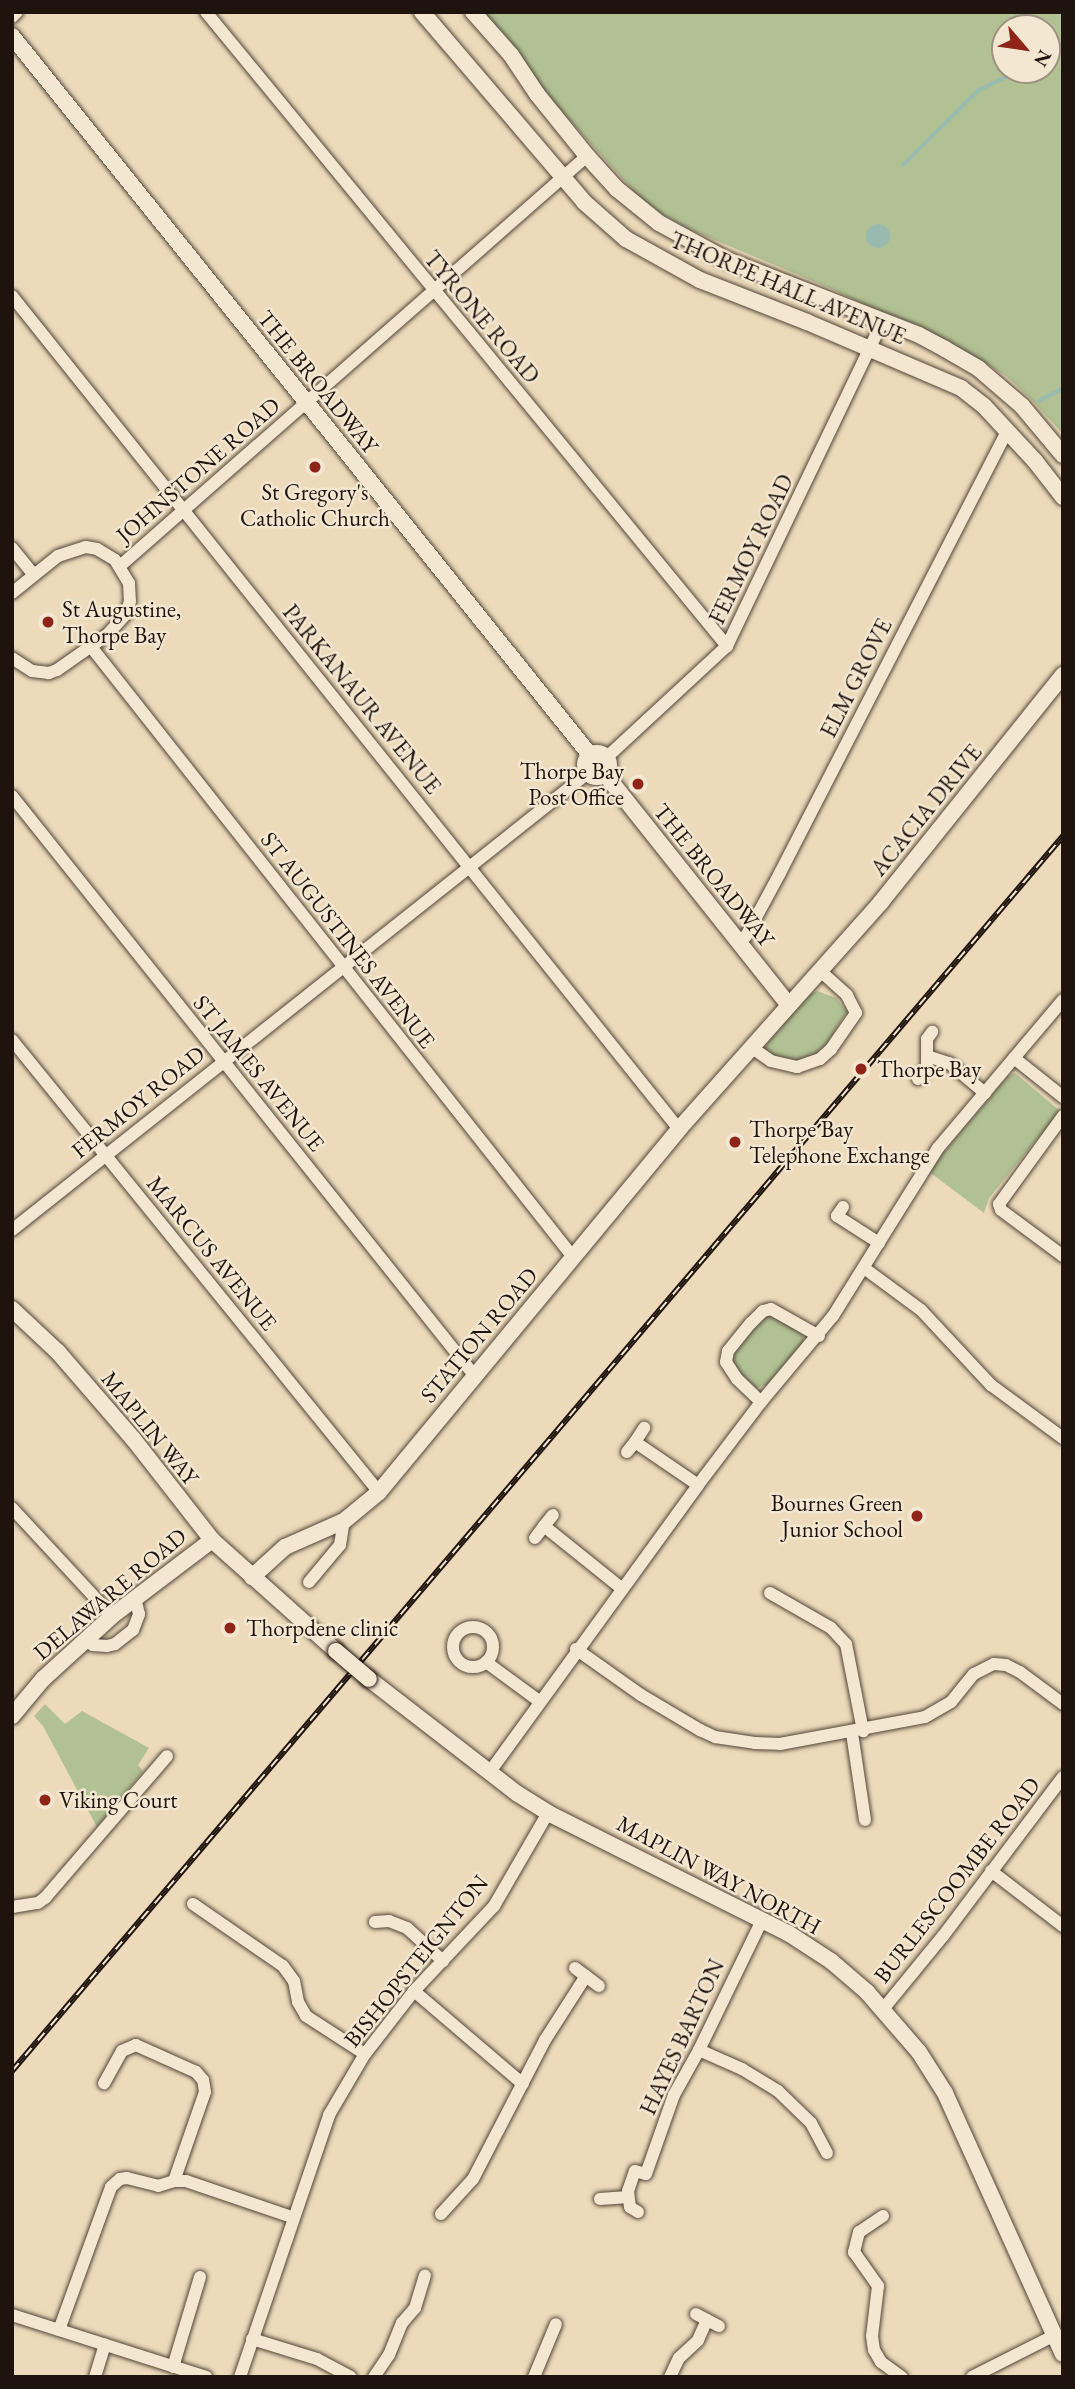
<!DOCTYPE html>
<html>
<head>
<meta charset="utf-8">
<style>
  body { margin:0 }
  #map { position:relative; width:1075px; height:2389px; overflow:hidden; background:#ecdaba; font-family:"EB Garamond",serif }
  div>[style] { position:absolute }
  [style*='--x'] { left:calc(var(--x)*1px); top:calc(var(--y)*1px); width:calc(var(--w)*1px); rotate:calc(var(--a)*1deg) }
  .green>* { inset:0; background:#b2c194 }
  .water>* { inset:0; background:#99bbaf }
  .round { border-radius:50% }
  .stream>* { height:3.5px; margin:-1.75px; padding:0 1.75px; transform-origin:1.75px; border-radius:1.75px; background:#99bbaf }
  .roads { filter:drop-shadow(0 0 2px #524538) drop-shadow(0 0 2px #524538) }
  .street>* { height:12px; margin:-6px; padding:0 6px; transform-origin:6px; border-radius:6px; background:#f3e7d2 }
  .street>.ring { margin:-6px; padding:0; box-sizing:content-box; background:none; border:12px solid #f3e7d2; border-radius:50% }
  .secondary>* { height:16px; margin:-8px; padding:0 8px; transform-origin:8px; border-radius:8px; background:#f3e7d2 }
  .secondary>.ring { margin:-8px; padding:0; box-sizing:content-box; background:none; border:16px solid #f3e7d2; border-radius:50% }
  .rail>* { height:6px; margin-top:-3px; transform-origin:0; background:repeating-linear-gradient(90deg,#f3e7d2 0 10px,#1f130d 0 20px); box-sizing:border-box; border-block:2px solid #1f130d }
  .bridges { filter:drop-shadow(0 0 2px #1f130d) drop-shadow(0 0 2px #1f130d) }
  .secondary-bridge>* { height:16px; margin:-8px; padding:0 8px; transform-origin:8px; border-radius:8px; background:#f3e7d2 }
  .dots>* { width:19px; height:19px; translate:-50% -50%; box-sizing:border-box; border:4px solid #f3e7d2; border-radius:50% }
  span { translate:-50% -50%; white-space:nowrap; text-align:center; line-height:1.15; -webkit-text-stroke:5px #f3e7d2; paint-order:stroke }
  .street-label { font-size:23px; color:#1f130d }
  .poi-label { font-size:23px; color:#1f130d }
  .left { translate:0 -50%; text-align:left }
  .right { translate:-100% -50%; text-align:right }
  .frame { position:absolute; inset:0; border:14px solid #1f130d; pointer-events:none }
  .north { position:absolute; left:991px; top:14px; width:70px; height:70px; box-sizing:border-box; background:#f3e7d2; border:2px solid #9e9283; border-radius:50%; rotate:119deg; font-size:19px; font-weight:700; line-height:28px; text-align:center; color:#1f130d }
  .north::after { content:''; display:block; margin:auto; width:24px; height:32px; background:#8f2418; clip-path:polygon(50% 0,100% 100%,50% 72%,0 100%) }
</style>
</head>
<body>
<div id="map">
  <div class="green">
    <i style="clip-path:polygon(evenodd,483px 12px,1063px 12px,1063px 434px,1031px 399px,1006px 376px,974px 356px,832px 289px,691px 230px,647px 206px,550px 98px,483px 12px,1005px 28px,1047px 28px,1047px 70px,1005px 70px,1005px 28px)"></i>
    <i style="clip-path:polygon(817px 991px,836px 998px,847px 1011px,822px 1052px,788px 1065px,761px 1050px,809px 994px)"></i>
    <i style="clip-path:polygon(1015px 1073px,1060px 1111px,989px 1198px,984px 1213px,928px 1171px,1008px 1076px)"></i>
    <i style="clip-path:polygon(767px 1313px,802px 1332px,804px 1343px,767px 1385px,756px 1388px,733px 1368px,732px 1354px)"></i>
    <i style="clip-path:polygon(45px 1704px,65px 1724px,82px 1711px,149px 1748px,138px 1765px,143px 1771px,97px 1827px,43px 1726px,34px 1716px)"></i>
  </div>
  <div class="water">
    <i class="round" style="left:866px;top:224px;width:24px;height:24px"></i>
  </div>
  <div class="stream">
    <i style="--x:1047;--y:57;--w:21;--a:-41"></i>
    <i style="--x:903;--y:165;--w:107;--a:-44.6"></i>
    <i style="--x:979;--y:90;--w:47;--a:-25.5"></i>
    <i style="--x:1039;--y:401;--w:27;--a:-28"></i>
  </div>
  <div class="roads">
    <div class="street">
      <i style="--x:206;--y:12;--w:821;--a:50.59"></i>
      <i style="--x:12;--y:17;--w:7;--a:-45"></i>
      <i style="--x:12;--y:296;--w:1067;--a:51.32"></i>
      <i style="--x:12;--y:548;--w:33;--a:51"></i>
      <i style="--x:120;--y:566;--w:621;--a:-41.28"></i>
      <i style="--x:12;--y:593;--w:59;--a:-38.8"></i>
      <i style="--x:58;--y:556;--w:29;--a:-18"></i>
      <i style="--x:86;--y:547;--w:11;--a:10"></i>
      <i style="--x:97;--y:549;--w:21;--a:31"></i>
      <i style="--x:115;--y:560;--w:27;--a:59"></i>
      <i style="--x:129;--y:583;--w:18;--a:87"></i>
      <i style="--x:130;--y:601;--w:14;--a:107"></i>
      <i style="--x:126;--y:614;--w:28;--a:132"></i>
      <i style="--x:107;--y:635;--w:61;--a:145"></i>
      <i style="--x:57;--y:670;--w:9;--a:159"></i>
      <i style="--x:49;--y:673;--w:17;--a:-173"></i>
      <i style="--x:32;--y:671;--w:24;--a:-147"></i>
      <i style="--x:92;--y:648;--w:776;--a:51.7"></i>
      <i style="--x:606;--y:758;--w:165;--a:-42.8"></i>
      <i style="--x:727;--y:646;--w:361;--a:-64.4"></i>
      <i style="--x:12;--y:796;--w:741;--a:51.41"></i>
      <i style="--x:738;--y:942;--w:10;--a:-37"></i>
      <i style="--x:746;--y:936;--w:72;--a:-61.6"></i>
      <i style="--x:780;--y:873;--w:497;--a:-62.8"></i>
      <i style="--x:12;--y:1040;--w:582;--a:50.93"></i>
      <i style="--x:751;--y:1047;--w:24;--a:35"></i>
      <i style="--x:771;--y:1061;--w:27;--a:13"></i>
      <i style="--x:797;--y:1067;--w:24;--a:-19"></i>
      <i style="--x:820;--y:1059;--w:15;--a:-42"></i>
      <i style="--x:831;--y:1049;--w:44;--a:-55.2"></i>
      <i style="--x:856;--y:1013;--w:20;--a:-117"></i>
      <i style="--x:847;--y:995;--w:36;--a:-138"></i>
      <i style="--x:927;--y:1056;--w:17;--a:-90"></i>
      <i style="--x:927;--y:1039;--w:9;--a:-54"></i>
      <i style="--x:1014;--y:1058;--w:63;--a:38.5"></i>
      <i style="--x:918;--y:1079;--w:15;--a:-53"></i>
      <i style="--x:927;--y:1067;--w:11;--a:-90"></i>
      <i style="--x:927;--y:1056;--w:23;--a:18"></i>
      <i style="--x:949;--y:1063;--w:47;--a:39.8"></i>
      <i style="--x:1063;--y:1116;--w:109;--a:126"></i>
      <i style="--x:999;--y:1204;--w:6;--a:72"></i>
      <i style="--x:1001;--y:1210;--w:77;--a:36.6"></i>
      <i style="--x:843;--y:1207;--w:11;--a:124"></i>
      <i style="--x:837;--y:1216;--w:50;--a:32.7"></i>
      <i style="--x:12;--y:1230;--w:735;--a:-38.43"></i>
      <i style="--x:864;--y:1268;--w:71;--a:36.4"></i>
      <i style="--x:921;--y:1310;--w:103;--a:47"></i>
      <i style="--x:991;--y:1385;--w:89;--a:36.4"></i>
      <i style="--x:761;--y:1402;--w:33;--a:-136"></i>
      <i style="--x:737;--y:1379;--w:20;--a:-123"></i>
      <i style="--x:726;--y:1362;--w:11;--a:-80"></i>
      <i style="--x:728;--y:1351;--w:36;--a:-51"></i>
      <i style="--x:751;--y:1323;--w:17;--a:-45"></i>
      <i style="--x:763;--y:1311;--w:8;--a:-14"></i>
      <i style="--x:771;--y:1309;--w:55;--a:29.4"></i>
      <i style="--x:635;--y:1442;--w:17;--a:-57"></i>
      <i style="--x:627;--y:1452;--w:13;--a:-51"></i>
      <i style="--x:635;--y:1442;--w:76;--a:34.3"></i>
      <i style="--x:12;--y:1508;--w:147;--a:47.2"></i>
      <i style="--x:544;--y:1526;--w:14;--a:-51"></i>
      <i style="--x:535;--y:1538;--w:15;--a:-53"></i>
      <i style="--x:544;--y:1526;--w:99;--a:38.8"></i>
      <i style="--x:309;--y:1582;--w:48;--a:-50"></i>
      <i style="--x:340;--y:1545;--w:24;--a:-81"></i>
      <i style="--x:770;--y:1593;--w:70;--a:29.8"></i>
      <i style="--x:831;--y:1628;--w:22;--a:47"></i>
      <i style="--x:846;--y:1644;--w:89;--a:78.9"></i>
      <i class="ring" style="left:453px;top:1627px;width:28px;height:28px"></i>
      <i style="--x:86;--y:1639;--w:9;--a:41"></i>
      <i style="--x:93;--y:1645;--w:14;--a:4"></i>
      <i style="--x:107;--y:1646;--w:8;--a:-14"></i>
      <i style="--x:115;--y:1644;--w:23;--a:-38"></i>
      <i style="--x:133;--y:1630;--w:17;--a:-69"></i>
      <i style="--x:139;--y:1614;--w:16;--a:-104"></i>
      <i style="--x:576;--y:1649;--w:80;--a:35.3"></i>
      <i style="--x:641;--y:1695;--w:69;--a:30.7"></i>
      <i style="--x:700;--y:1730;--w:17;--a:25"></i>
      <i style="--x:715;--y:1737;--w:40;--a:8.5"></i>
      <i style="--x:755;--y:1743;--w:25;--a:2"></i>
      <i style="--x:780;--y:1744;--w:147;--a:-10.5"></i>
      <i style="--x:925;--y:1717;--w:30;--a:-30"></i>
      <i style="--x:951;--y:1702;--w:36;--a:-51"></i>
      <i style="--x:974;--y:1674;--w:22;--a:-27"></i>
      <i style="--x:994;--y:1664;--w:12;--a:5"></i>
      <i style="--x:1006;--y:1665;--w:16;--a:27"></i>
      <i style="--x:1020;--y:1672;--w:54;--a:36.7"></i>
      <i style="--x:486;--y:1662;--w:66;--a:36.3"></i>
      <i style="--x:852;--y:1733;--w:88;--a:81.5"></i>
      <i style="--x:489;--y:1773;--w:356;--a:-54"></i>
      <i style="--x:698;--y:1485;--w:104;--a:-52.8"></i>
      <i style="--x:761;--y:1402;--w:112;--a:-50.1"></i>
      <i style="--x:833;--y:1316;--w:198;--a:-58"></i>
      <i style="--x:938;--y:1148;--w:194;--a:-49.8"></i>
      <i style="--x:991;--y:1871;--w:91;--a:37.4"></i>
      <i style="--x:193;--y:1904;--w:109;--a:34.6"></i>
      <i style="--x:283;--y:1966;--w:19;--a:54"></i>
      <i style="--x:294;--y:1981;--w:21;--a:79"></i>
      <i style="--x:298;--y:2002;--w:16;--a:60"></i>
      <i style="--x:306;--y:2016;--w:70;--a:32.8"></i>
      <i style="--x:12;--y:1907;--w:26;--a:-9"></i>
      <i style="--x:38;--y:1903;--w:9;--a:-36"></i>
      <i style="--x:45;--y:1898;--w:187;--a:-49.3"></i>
      <i style="--x:375;--y:1922;--w:14;--a:-4"></i>
      <i style="--x:389;--y:1921;--w:19;--a:21"></i>
      <i style="--x:407;--y:1928;--w:49;--a:42.5"></i>
      <i style="--x:575;--y:1968;--w:30;--a:37"></i>
      <i style="--x:414;--y:1991;--w:143;--a:40.5"></i>
      <i style="--x:884;--y:2008;--w:93;--a:-50.7"></i>
      <i style="--x:943;--y:1936;--w:199;--a:-53"></i>
      <i style="--x:699;--y:2050;--w:47;--a:23.8"></i>
      <i style="--x:742;--y:2069;--w:42;--a:31.4"></i>
      <i style="--x:778;--y:2091;--w:46;--a:44.1"></i>
      <i style="--x:811;--y:2123;--w:34;--a:62"></i>
      <i style="--x:174;--y:2181;--w:12;--a:0"></i>
      <i style="--x:186;--y:2181;--w:112;--a:18.8"></i>
      <i style="--x:600;--y:2199;--w:28;--a:-4"></i>
      <i style="--x:638;--y:2212;--w:9;--a:-148"></i>
      <i style="--x:630;--y:2207;--w:16;--a:-97"></i>
      <i style="--x:628;--y:2191;--w:21;--a:-71"></i>
      <i style="--x:635;--y:2171;--w:11;--a:15"></i>
      <i style="--x:646;--y:2174;--w:84;--a:-70.5"></i>
      <i style="--x:674;--y:2095;--w:51;--a:-60.9"></i>
      <i style="--x:699;--y:2050;--w:144;--a:-64.1"></i>
      <i style="--x:441;--y:2214;--w:47;--a:-47.6"></i>
      <i style="--x:473;--y:2179;--w:157;--a:-62.6"></i>
      <i style="--x:545;--y:2040;--w:76;--a:-57.4"></i>
      <i style="--x:883;--y:2216;--w:29;--a:146"></i>
      <i style="--x:859;--y:2232;--w:21;--a:104"></i>
      <i style="--x:854;--y:2252;--w:42;--a:54.8"></i>
      <i style="--x:878;--y:2286;--w:50;--a:96.8"></i>
      <i style="--x:872;--y:2336;--w:14;--a:82"></i>
      <i style="--x:874;--y:2350;--w:14;--a:60"></i>
      <i style="--x:881;--y:2362;--w:26;--a:36"></i>
      <i style="--x:696;--y:2314;--w:26;--a:28"></i>
      <i style="--x:12;--y:2315;--w:204;--a:17.7"></i>
      <i style="--x:59;--y:2330;--w:152;--a:-70"></i>
      <i style="--x:111;--y:2187;--w:12;--a:-42"></i>
      <i style="--x:120;--y:2179;--w:7;--a:-8"></i>
      <i style="--x:127;--y:2178;--w:32;--a:14"></i>
      <i style="--x:158;--y:2186;--w:17;--a:-17"></i>
      <i style="--x:174;--y:2181;--w:94;--a:-70.8"></i>
      <i style="--x:205;--y:2092;--w:12;--a:-99"></i>
      <i style="--x:203;--y:2080;--w:11;--a:-131"></i>
      <i style="--x:196;--y:2072;--w:66;--a:-155.8"></i>
      <i style="--x:136;--y:2045;--w:15;--a:157"></i>
      <i style="--x:122;--y:2051;--w:37;--a:119"></i>
      <i style="--x:252;--y:2339;--w:68;--a:17.1"></i>
      <i style="--x:317;--y:2359;--w:38;--a:28"></i>
      <i style="--x:173;--y:2367;--w:94;--a:-73.3"></i>
      <i style="--x:95;--y:2377;--w:34;--a:-73"></i>
      <i style="--x:240;--y:2377;--w:277;--a:-71.2"></i>
      <i style="--x:329;--y:2115;--w:71;--a:-59.5"></i>
      <i style="--x:365;--y:2054;--w:80;--a:-52.1"></i>
      <i style="--x:414;--y:1991;--w:117;--a:-46.7"></i>
      <i style="--x:494;--y:1906;--w:108;--a:-59.9"></i>
      <i style="--x:374;--y:2377;--w:27;--a:-56"></i>
      <i style="--x:389;--y:2355;--w:35;--a:-68"></i>
      <i style="--x:402;--y:2323;--w:20;--a:-49"></i>
      <i style="--x:415;--y:2308;--w:34;--a:-73"></i>
      <i style="--x:534;--y:2377;--w:57;--a:-67.5"></i>
      <i style="--x:670;--y:2377;--w:21;--a:-65"></i>
      <i style="--x:679;--y:2358;--w:26;--a:-43"></i>
      <i style="--x:698;--y:2340;--w:22;--a:-66"></i>
      <i style="--x:972;--y:2377;--w:91;--a:-26.8"></i>
    </div>
    <div class="secondary">
      <i style="--x:422;--y:12;--w:250;--a:49.5"></i>
      <i style="--x:584;--y:202;--w:56;--a:41.4"></i>
      <i style="--x:626;--y:239;--w:85;--a:29"></i>
      <i style="--x:700;--y:280;--w:115;--a:21.4"></i>
      <i style="--x:807;--y:322;--w:168;--a:23.2"></i>
      <i style="--x:961;--y:388;--w:29;--a:38"></i>
      <i style="--x:984;--y:406;--w:75;--a:47.2"></i>
      <i style="--x:1035;--y:461;--w:46;--a:52.1"></i>
      <i style="--x:473;--y:12;--w:57;--a:48.5"></i>
      <i style="--x:511;--y:55;--w:47;--a:56.3"></i>
      <i style="--x:537;--y:94;--w:80;--a:51.1"></i>
      <i style="--x:587;--y:156;--w:45;--a:47.7"></i>
      <i style="--x:617;--y:189;--w:54;--a:39"></i>
      <i style="--x:659;--y:223;--w:77;--a:28.6"></i>
      <i style="--x:727;--y:260;--w:206;--a:21.3"></i>
      <i style="--x:919;--y:335;--w:30;--a:28"></i>
      <i style="--x:945;--y:349;--w:39;--a:30"></i>
      <i style="--x:979;--y:369;--w:57;--a:40.7"></i>
      <i style="--x:1022;--y:406;--w:64;--a:50.1"></i>
      <i style="--x:12;--y:36;--w:923;--a:51.2"></i>
      <i class="ring" style="left:585px;top:753px;width:8px;height:8px"></i>
      <i style="--x:605;--y:774;--w:294;--a:51.5"></i>
      <i style="--x:12;--y:1309;--w:63;--a:43.1"></i>
      <i style="--x:58;--y:1352;--w:116;--a:49.2"></i>
      <i style="--x:134;--y:1440;--w:127;--a:52"></i>
      <i style="--x:212;--y:1540;--w:166;--a:41.8"></i>
      <i style="--x:252;--y:1577;--w:45;--a:-42.3"></i>
      <i style="--x:285;--y:1547;--w:64;--a:-23.8"></i>
      <i style="--x:344;--y:1521;--w:45;--a:-39.6"></i>
      <i style="--x:379;--y:1492;--w:471;--a:-50.4"></i>
      <i style="--x:679;--y:1129;--w:304;--a:-48.3"></i>
      <i style="--x:881;--y:902;--w:291;--a:-51.3"></i>
      <i style="--x:369;--y:1679;--w:188;--a:37.7"></i>
      <i style="--x:518;--y:1794;--w:36;--a:32"></i>
      <i style="--x:548;--y:1813;--w:268;--a:26.6"></i>
      <i style="--x:788;--y:1933;--w:51;--a:33.1"></i>
      <i style="--x:831;--y:1961;--w:48;--a:40.7"></i>
      <i style="--x:867;--y:1992;--w:79;--a:49.1"></i>
      <i style="--x:919;--y:2052;--w:49;--a:57.6"></i>
      <i style="--x:945;--y:2093;--w:286;--a:65.7"></i>
      <i style="--x:12;--y:1716;--w:48;--a:-50"></i>
      <i style="--x:43;--y:1679;--w:93;--a:-42.4"></i>
      <i style="--x:112;--y:1616;--w:126;--a:-37.2"></i>
    </div>
  </div>
  <div class="rail">
    <i style="--x:12;--y:2071;--w:1622;--a:-49.6"></i>
  </div>
  <div class="bridges">
    <div class="secondary-bridge">
      <i style="--x:336;--y:1651;--w:43;--a:40.3"></i>
    </div>
  </div>
  <div class="dots">
    <i style="left:315px;top:467px;background:#8f2418"></i>
    <i style="left:48px;top:622px;background:#8f2418"></i>
    <i style="left:638px;top:784px;background:#8f2418"></i>
    <i style="left:861px;top:1069px;background:#8f2418"></i>
    <i style="left:735px;top:1142px;background:#8f2418"></i>
    <i style="left:917px;top:1516px;background:#8f2418"></i>
    <i style="left:230px;top:1628px;background:#8f2418"></i>
    <i style="left:45px;top:1800px;background:#8f2418"></i>
  </div>
  <div class="street-label">
    <span style="left:788px;top:288px;rotate:23deg">THORPE HALL AVENUE</span>
    <span style="left:482px;top:317px;rotate:50deg">TYRONE ROAD</span>
    <span style="left:318px;top:382px;rotate:51deg">THE BROADWAY</span>
    <span style="left:198px;top:470px;rotate:-41deg">JOHNSTONE ROAD</span>
    <span style="left:751px;top:549px;rotate:-64deg">FERMOY ROAD</span>
    <span style="left:856px;top:678px;rotate:-63deg">ELM GROVE</span>
    <span style="left:362px;top:699px;rotate:51deg">PARKANAUR AVENUE</span>
    <span style="left:926px;top:810px;rotate:-51deg">ACACIA DRIVE</span>
    <span style="left:714px;top:875px;rotate:51deg">THE BROADWAY</span>
    <span style="left:348px;top:940px;rotate:52deg">ST AUGUSTINES AVENUE</span>
    <span style="left:259px;top:1073px;rotate:51deg">ST JAMES AVENUE</span>
    <span style="left:138px;top:1102px;rotate:-39deg">FERMOY ROAD</span>
    <span style="left:212px;top:1253px;rotate:51deg">MARCUS AVENUE</span>
    <span style="left:479px;top:1335px;rotate:-50deg">STATION ROAD</span>
    <span style="left:150px;top:1428px;rotate:51deg">MAPLIN WAY</span>
    <span style="left:110px;top:1594px;rotate:-40deg">DELAWARE ROAD</span>
    <span style="left:719px;top:1875px;rotate:28deg">MAPLIN WAY NORTH</span>
    <span style="left:957px;top:1880px;rotate:-52deg">BURLESCOOMBE ROAD</span>
    <span style="left:416px;top:1961px;rotate:-51deg">BISHOPSTEIGNTON</span>
    <span style="left:682px;top:2037px;rotate:-65deg">HAYES BARTON</span>
  </div>
  <div class="poi-label">
    <span style="left:315px;top:505px">St Gregory's<br>Catholic Church</span>
    <span class="left" style="left:62px;top:622px">St Augustine,<br>Thorpe Bay</span>
    <span class="right" style="left:624px;top:784px">Thorpe Bay<br>Post Office</span>
    <span class="left" style="left:877px;top:1069px">Thorpe Bay</span>
    <span class="left" style="left:749px;top:1142px">Thorpe Bay<br>Telephone Exchange</span>
    <span class="right" style="left:903px;top:1516px">Bournes Green<br>Junior School</span>
    <span class="left" style="left:246px;top:1628px">Thorpdene clinic</span>
    <span class="left" style="left:59px;top:1800px">Viking Court</span>
  </div>
  <div class="frame"></div>
  <div class="north">N</div>
</div>
</body>
</html>
